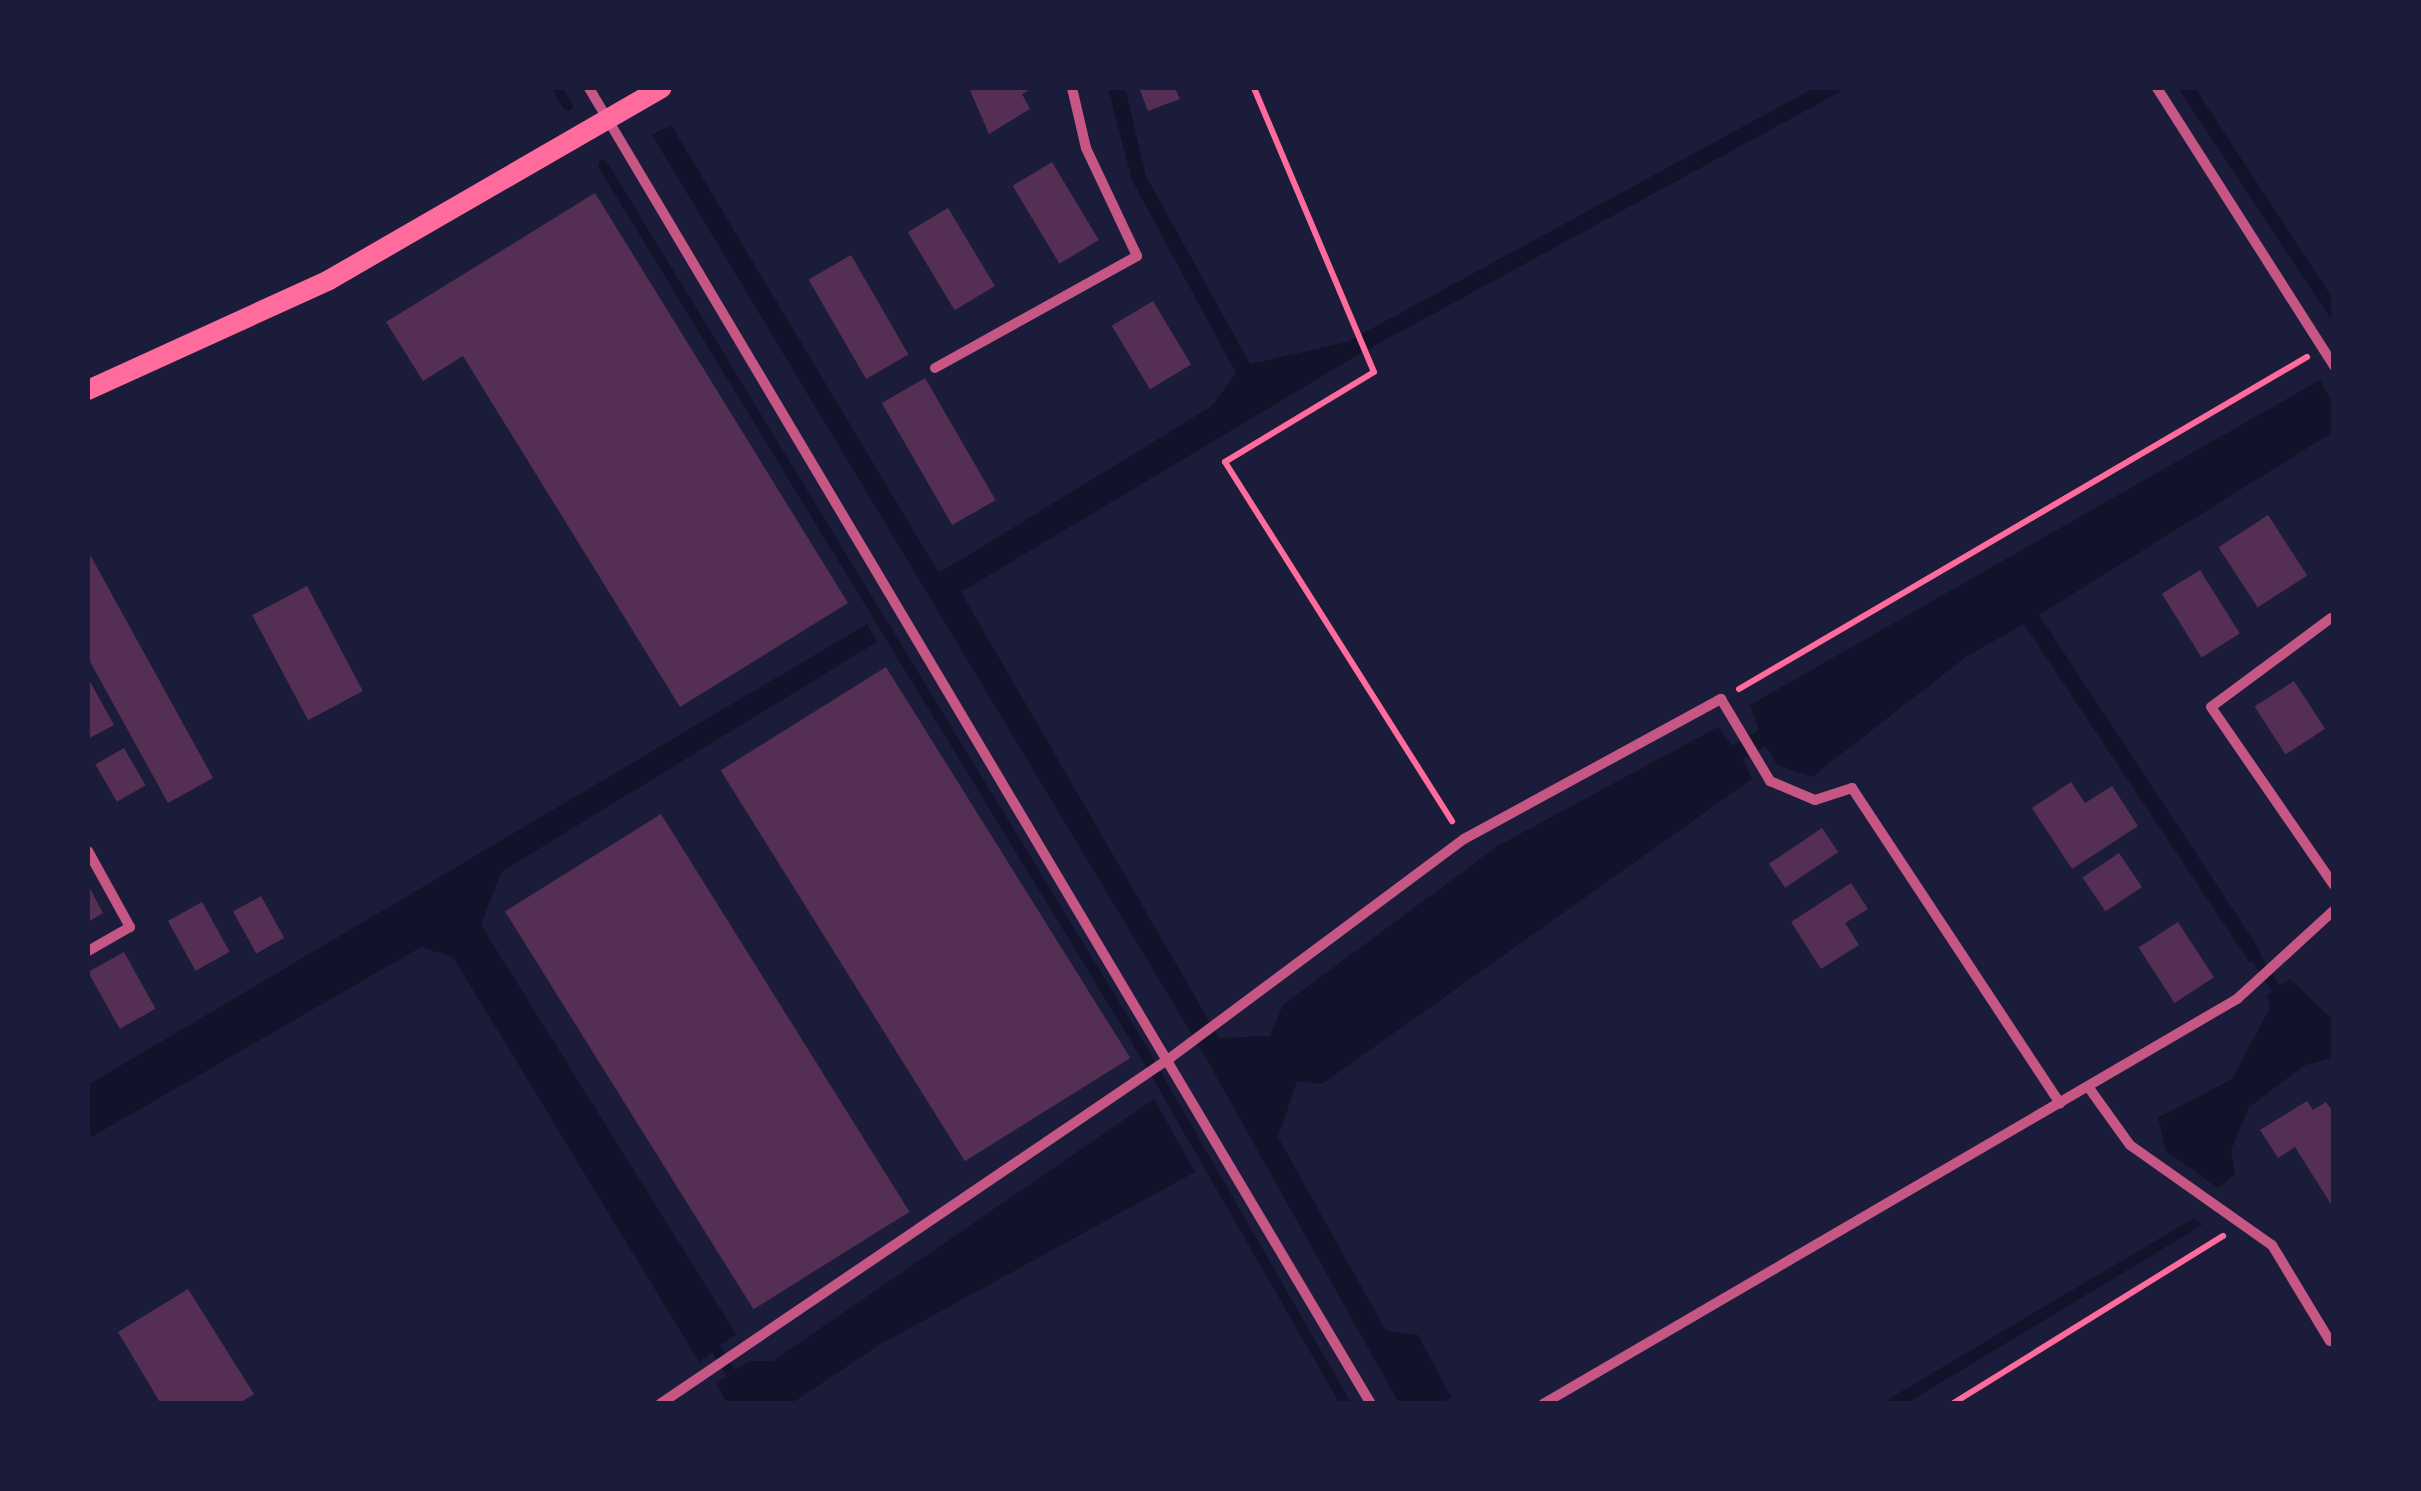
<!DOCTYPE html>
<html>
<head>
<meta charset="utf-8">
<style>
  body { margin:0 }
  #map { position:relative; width:2421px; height:1491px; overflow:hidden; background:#1b1b3a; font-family:"Work Sans",sans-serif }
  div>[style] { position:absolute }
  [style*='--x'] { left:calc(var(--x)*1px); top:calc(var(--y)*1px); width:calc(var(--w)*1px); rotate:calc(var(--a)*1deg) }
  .water>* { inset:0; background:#12122b }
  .stream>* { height:10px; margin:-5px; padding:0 5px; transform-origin:5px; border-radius:5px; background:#12122b }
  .building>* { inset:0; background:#542f53; transform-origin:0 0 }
  .path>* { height:6px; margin:-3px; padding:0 3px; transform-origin:3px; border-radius:3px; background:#ff6b9d }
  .minor>* { height:10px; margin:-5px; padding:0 5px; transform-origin:5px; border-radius:5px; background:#c65784 }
  .secondary>* { height:20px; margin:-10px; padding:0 10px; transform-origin:10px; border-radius:10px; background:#ff6b9d }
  span { translate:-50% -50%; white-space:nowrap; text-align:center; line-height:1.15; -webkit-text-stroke:8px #1b1b3a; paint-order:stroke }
  .frame { position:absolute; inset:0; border:90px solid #1b1b3a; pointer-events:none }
</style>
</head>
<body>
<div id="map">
  <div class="water">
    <i style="clip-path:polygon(1108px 88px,1125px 88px,1146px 176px,1250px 364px,1347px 342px,1814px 88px,1847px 88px,1354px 357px,961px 592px,1219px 1038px,1270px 1036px,1283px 1005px,1496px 847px,1718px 727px,1732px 746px,1759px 730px,1750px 705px,2320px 380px,2333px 403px,2333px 432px,2039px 615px,2261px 952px,2250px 963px,2024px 624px,1967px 656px,1812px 777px,1777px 765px,1766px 746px,1743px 759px,1752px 779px,1322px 1084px,1297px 1081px,1278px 1137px,1386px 1331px,1418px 1335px,1451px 1397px,1443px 1403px,1399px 1403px,1202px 1051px,652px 135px,671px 125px,939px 573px,1212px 406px,1236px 373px,1132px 180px)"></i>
    <i style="clip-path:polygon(2178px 88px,2195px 88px,2333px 299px,2333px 322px)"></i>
    <i style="clip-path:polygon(867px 624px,877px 642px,501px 872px,481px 925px,736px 1334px,699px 1362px,453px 957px,421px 947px,88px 1139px,88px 1085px)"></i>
    <i style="clip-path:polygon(2290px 979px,2333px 1020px,2333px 1058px,2305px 1065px,2249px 1107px,2231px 1150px,2235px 1174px,2218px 1188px,2166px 1151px,2158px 1118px,2232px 1079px,2270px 1008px,2267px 995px)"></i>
    <i style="clip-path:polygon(1154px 1099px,1195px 1172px,879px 1345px,792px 1403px,727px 1403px,716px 1383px,749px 1361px,773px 1361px)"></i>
    <i style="clip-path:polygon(2194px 1218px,2202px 1225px,1907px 1403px,1882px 1403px)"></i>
  </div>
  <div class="stream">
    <i style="--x:557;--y:88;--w:21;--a:59"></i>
    <i style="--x:603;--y:165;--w:1032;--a:58.64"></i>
    <i style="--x:1140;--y:1046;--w:413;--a:60.1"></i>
    <i style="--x:2256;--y:958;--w:37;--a:57"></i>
    <i style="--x:716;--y:1349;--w:28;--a:58"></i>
  </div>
  <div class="building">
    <i style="clip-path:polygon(969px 88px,1033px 88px,1022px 94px,1030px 109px,989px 134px)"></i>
    <i style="clip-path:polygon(1139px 88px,1175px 88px,1180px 99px,1148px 111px)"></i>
    <i style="left:1052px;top:162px;width:91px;height:46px;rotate:59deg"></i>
    <i style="clip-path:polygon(595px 193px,848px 603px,680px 707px,463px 356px,423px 381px,386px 322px)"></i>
    <i style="left:948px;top:208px;width:91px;height:47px;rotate:59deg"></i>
    <i style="left:851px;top:255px;width:115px;height:49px;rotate:60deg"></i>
    <i style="left:1153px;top:301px;width:74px;height:48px;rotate:59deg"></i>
    <i style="left:925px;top:378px;width:141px;height:50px;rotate:60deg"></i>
    <i style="left:2268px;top:515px;width:72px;height:59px;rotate:57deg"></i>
    <i style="clip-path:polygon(88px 551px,213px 778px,168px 803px,88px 658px)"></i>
    <i style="left:2200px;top:570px;width:75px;height:45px;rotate:58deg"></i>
    <i style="left:307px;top:586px;width:119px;height:62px;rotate:62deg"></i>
    <i style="left:886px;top:667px;width:461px;height:195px;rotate:58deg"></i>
    <i style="clip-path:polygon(88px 678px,114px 725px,88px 739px)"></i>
    <i style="left:2294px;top:681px;width:57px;height:47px;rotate:57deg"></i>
    <i style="left:124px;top:748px;width:43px;height:33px;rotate:60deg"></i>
    <i style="clip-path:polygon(2071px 782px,2085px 803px,2112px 786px,2138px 826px,2072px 869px,2032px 808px)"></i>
    <i style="left:661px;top:814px;width:469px;height:184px;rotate:58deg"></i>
    <i style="left:1822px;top:828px;width:29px;height:64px;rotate:56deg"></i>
    <i style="left:2119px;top:853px;width:41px;height:44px;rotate:56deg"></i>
    <i style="clip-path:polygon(1851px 883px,1868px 909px,1845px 923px,1859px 945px,1821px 969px,1791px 922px)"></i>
    <i style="clip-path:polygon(88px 885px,103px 913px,88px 922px)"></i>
    <i style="left:261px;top:896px;width:48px;height:32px;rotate:61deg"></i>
    <i style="left:202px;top:902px;width:57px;height:39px;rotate:61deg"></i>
    <i style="left:2178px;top:922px;width:66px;height:47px;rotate:57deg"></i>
    <i style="left:124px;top:952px;width:65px;height:41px;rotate:61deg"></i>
    <i style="clip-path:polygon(2307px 1101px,2313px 1110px,2326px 1102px,2334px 1113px,2334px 1209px,2295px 1147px,2278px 1158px,2260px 1130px)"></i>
    <i style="clip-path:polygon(188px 1289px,254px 1394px,238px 1404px,161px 1404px,118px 1332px)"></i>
  </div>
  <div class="path">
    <i style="--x:1254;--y:88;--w:308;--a:67.1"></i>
    <i style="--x:1374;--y:372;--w:174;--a:148.9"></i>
    <i style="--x:1225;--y:462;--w:425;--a:57.7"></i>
    <i style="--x:1739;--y:689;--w:658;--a:-30.31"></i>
    <i style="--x:1952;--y:1404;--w:319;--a:-31.8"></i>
  </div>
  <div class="minor">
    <i style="--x:589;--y:88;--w:1531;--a:59.28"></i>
    <i style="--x:2157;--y:88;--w:330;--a:57.5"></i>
    <i style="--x:935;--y:368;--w:231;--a:-29"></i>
    <i style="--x:1137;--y:256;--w:119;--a:-115.3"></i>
    <i style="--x:1086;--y:148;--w:62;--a:-103.1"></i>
    <i style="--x:2331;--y:618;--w:149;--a:143.4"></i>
    <i style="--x:2211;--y:707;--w:216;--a:55.4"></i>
    <i style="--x:88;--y:851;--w:87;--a:61.1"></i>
    <i style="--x:130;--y:927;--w:48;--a:150.3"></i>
    <i style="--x:2089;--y:1088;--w:70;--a:54.3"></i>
    <i style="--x:2130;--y:1145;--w:174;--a:35.2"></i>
    <i style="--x:2272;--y:1245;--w:112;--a:58.9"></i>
    <i style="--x:660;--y:1404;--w:616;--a:-34.15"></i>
    <i style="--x:1170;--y:1058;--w:367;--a:-36.7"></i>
    <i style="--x:1464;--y:839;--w:293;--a:-28.6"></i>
    <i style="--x:1721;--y:699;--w:96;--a:59.1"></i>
    <i style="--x:1770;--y:781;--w:49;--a:22.9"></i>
    <i style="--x:1815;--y:800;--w:39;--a:-18"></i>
    <i style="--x:1852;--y:788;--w:378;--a:56.6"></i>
    <i style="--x:1543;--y:1404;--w:804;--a:-30.27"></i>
    <i style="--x:2237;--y:999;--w:132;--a:-42.5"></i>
  </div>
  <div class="secondary">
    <i style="--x:88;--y:390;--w:265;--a:-24.5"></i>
    <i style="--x:329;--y:280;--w:384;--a:-30"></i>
  </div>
  <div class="frame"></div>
</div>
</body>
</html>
